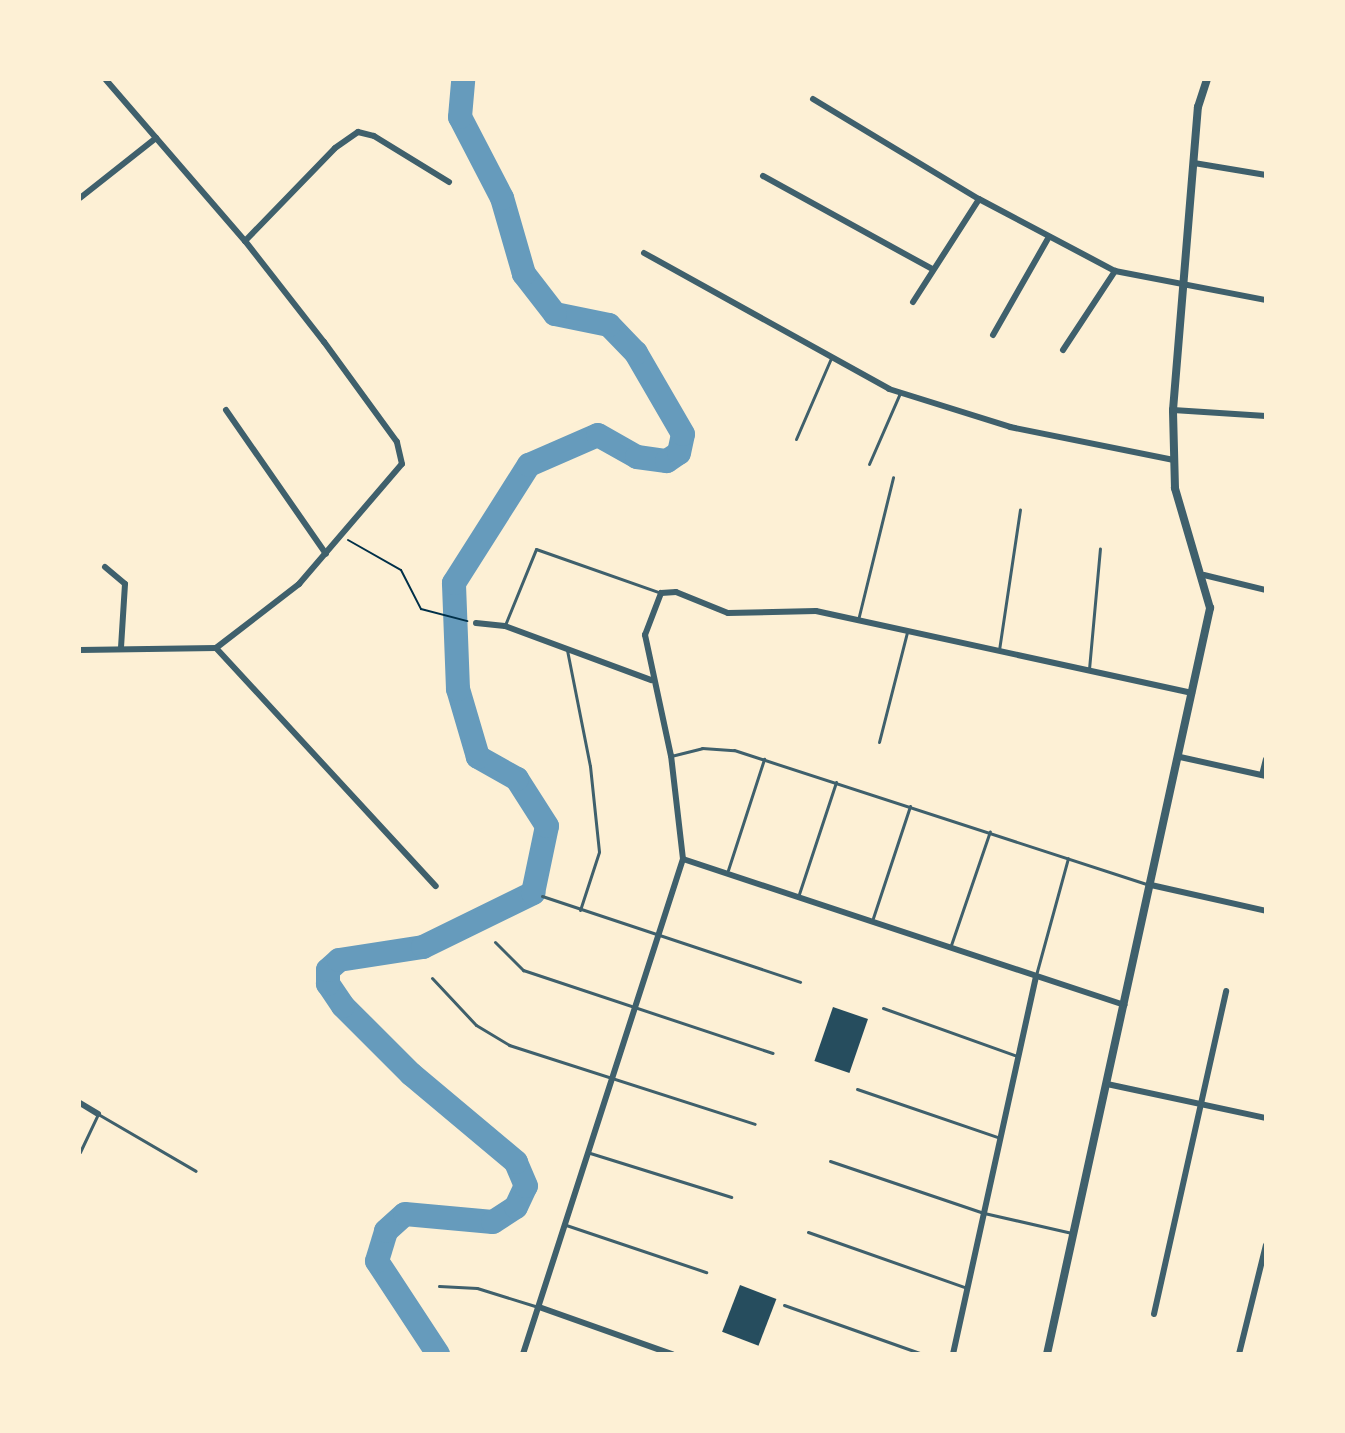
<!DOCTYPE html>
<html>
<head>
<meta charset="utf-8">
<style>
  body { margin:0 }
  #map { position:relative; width:1345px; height:1433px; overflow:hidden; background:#fdf0d5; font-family:"Asap Condensed",sans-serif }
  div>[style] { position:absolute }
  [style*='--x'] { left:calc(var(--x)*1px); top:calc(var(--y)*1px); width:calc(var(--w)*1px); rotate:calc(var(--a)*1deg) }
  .river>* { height:24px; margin:-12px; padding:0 12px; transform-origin:12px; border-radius:12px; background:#669bbc }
  .building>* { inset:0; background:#264d5e; transform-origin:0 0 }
  .path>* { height:2px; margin:-1px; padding:0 1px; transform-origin:1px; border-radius:1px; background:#003049 }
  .service>* { height:3px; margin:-1.5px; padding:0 1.5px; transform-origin:1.5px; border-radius:1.5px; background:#3f606c }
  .minor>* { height:6px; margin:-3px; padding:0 3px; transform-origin:3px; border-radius:3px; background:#3f606c }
  .tertiary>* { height:8px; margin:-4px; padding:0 4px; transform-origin:4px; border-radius:4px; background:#3f606c }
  span { translate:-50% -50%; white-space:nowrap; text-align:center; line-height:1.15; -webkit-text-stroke:6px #fdf0d5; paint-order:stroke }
  .frame { position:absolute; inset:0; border:81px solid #fdf0d5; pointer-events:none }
</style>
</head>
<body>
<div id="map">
  <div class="river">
    <i style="--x:438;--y:1354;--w:111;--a:-123.3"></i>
    <i style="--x:377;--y:1261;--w:31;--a:-73"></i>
    <i style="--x:386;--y:1231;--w:25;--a:-42"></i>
    <i style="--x:405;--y:1214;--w:88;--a:5.2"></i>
    <i style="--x:493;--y:1222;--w:27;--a:-33"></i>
    <i style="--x:516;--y:1207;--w:23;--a:-65"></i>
    <i style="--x:526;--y:1186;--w:26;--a:-113"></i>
    <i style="--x:516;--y:1162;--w:137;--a:-140"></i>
    <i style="--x:411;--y:1074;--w:96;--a:-135"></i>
    <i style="--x:343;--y:1006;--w:27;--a:-124"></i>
    <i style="--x:328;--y:984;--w:14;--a:-90"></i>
    <i style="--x:328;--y:970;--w:15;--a:-42"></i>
    <i style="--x:339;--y:960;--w:85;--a:-8.8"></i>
    <i style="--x:423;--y:947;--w:123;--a:-26.1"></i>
    <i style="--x:533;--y:893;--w:68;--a:-78.2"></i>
    <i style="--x:547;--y:826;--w:56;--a:-122.6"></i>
    <i style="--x:517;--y:779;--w:45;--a:-150.6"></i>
    <i style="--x:478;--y:757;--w:71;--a:-106.4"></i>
    <i style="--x:458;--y:689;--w:106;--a:-92.2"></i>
    <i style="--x:454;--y:583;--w:140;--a:-57.6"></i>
    <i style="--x:529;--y:465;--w:75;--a:-23.5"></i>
    <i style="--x:598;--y:435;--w:45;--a:29.4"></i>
    <i style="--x:637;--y:457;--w:30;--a:8"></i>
    <i style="--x:667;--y:461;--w:14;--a:-34"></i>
    <i style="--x:679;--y:453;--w:19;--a:-78"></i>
    <i style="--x:683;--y:434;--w:94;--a:-120.1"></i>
    <i style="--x:636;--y:353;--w:39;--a:-134"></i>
    <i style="--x:609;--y:325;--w:55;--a:-168.5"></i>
    <i style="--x:555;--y:314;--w:51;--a:-127.8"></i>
    <i style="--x:524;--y:274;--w:79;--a:-106.1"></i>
    <i style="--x:502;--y:198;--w:91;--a:-117.4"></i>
    <i style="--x:460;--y:117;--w:37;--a:-85"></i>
  </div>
  <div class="building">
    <i style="left:833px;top:1007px;width:37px;height:57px;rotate:19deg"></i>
    <i style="left:740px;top:1285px;width:39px;height:50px;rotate:21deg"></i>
  </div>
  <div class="path">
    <i style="--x:348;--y:540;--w:61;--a:29.5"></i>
    <i style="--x:401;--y:570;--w:44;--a:62.9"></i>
    <i style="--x:421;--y:609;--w:48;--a:14.6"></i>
  </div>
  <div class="service">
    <i style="--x:796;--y:439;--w:88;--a:-66.6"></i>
    <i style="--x:869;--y:464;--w:77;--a:-66.4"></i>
    <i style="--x:858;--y:620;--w:147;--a:-76.2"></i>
    <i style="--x:505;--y:625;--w:82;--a:-67.8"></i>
    <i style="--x:536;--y:549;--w:133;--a:19.4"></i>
    <i style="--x:567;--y:650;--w:118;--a:78.8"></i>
    <i style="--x:590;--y:766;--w:86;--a:84"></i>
    <i style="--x:599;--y:852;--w:61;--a:108.1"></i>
    <i style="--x:999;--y:650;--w:142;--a:-81.5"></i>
    <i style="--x:1089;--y:669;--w:121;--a:-84.8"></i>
    <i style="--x:879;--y:742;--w:114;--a:-75.7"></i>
    <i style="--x:671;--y:756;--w:32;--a:-14"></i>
    <i style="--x:702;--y:748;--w:32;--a:4"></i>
    <i style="--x:734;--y:750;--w:436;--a:18"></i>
    <i style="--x:728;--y:870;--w:117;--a:-72"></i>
    <i style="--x:799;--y:894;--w:118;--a:-71.7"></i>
    <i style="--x:542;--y:896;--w:272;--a:18.4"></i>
    <i style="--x:873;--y:918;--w:118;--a:-71.7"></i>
    <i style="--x:495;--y:942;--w:40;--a:45"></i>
    <i style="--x:523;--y:970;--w:263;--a:18.4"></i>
    <i style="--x:951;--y:945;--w:120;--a:-71.1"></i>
    <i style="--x:1036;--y:975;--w:121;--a:-74.7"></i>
    <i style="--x:432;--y:978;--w:64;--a:46.9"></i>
    <i style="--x:476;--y:1025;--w:39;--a:31"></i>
    <i style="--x:509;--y:1045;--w:258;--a:17.8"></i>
    <i style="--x:883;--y:1008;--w:142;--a:19.7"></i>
    <i style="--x:857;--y:1089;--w:151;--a:18.9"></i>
    <i style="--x:80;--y:1152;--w:42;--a:-64.7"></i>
    <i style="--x:98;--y:1114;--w:113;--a:30.2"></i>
    <i style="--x:590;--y:1153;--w:148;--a:17.3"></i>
    <i style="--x:830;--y:1161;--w:163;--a:18.7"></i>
    <i style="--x:984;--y:1213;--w:90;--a:12.8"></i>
    <i style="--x:566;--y:1225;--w:148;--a:18.6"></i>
    <i style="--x:808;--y:1232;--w:169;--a:19.4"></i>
    <i style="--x:439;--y:1286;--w:38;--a:3"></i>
    <i style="--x:477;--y:1288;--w:64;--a:17.3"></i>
    <i style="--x:784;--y:1305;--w:146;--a:19.5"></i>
  </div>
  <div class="minor">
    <i style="--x:813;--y:99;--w:194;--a:31.1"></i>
    <i style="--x:979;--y:199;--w:154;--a:27.9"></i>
    <i style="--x:1115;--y:271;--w:154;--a:10.9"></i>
    <i style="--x:1194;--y:163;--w:73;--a:9.5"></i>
    <i style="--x:763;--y:176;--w:193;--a:28.8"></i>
    <i style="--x:80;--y:198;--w:97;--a:-38.3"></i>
    <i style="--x:245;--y:241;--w:129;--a:-45.9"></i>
    <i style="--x:335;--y:148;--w:28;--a:-35"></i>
    <i style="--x:358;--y:132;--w:16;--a:14"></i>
    <i style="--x:374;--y:136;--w:88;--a:31.5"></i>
    <i style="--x:644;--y:253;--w:280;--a:29"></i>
    <i style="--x:889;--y:389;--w:127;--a:17.4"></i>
    <i style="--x:1010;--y:427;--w:167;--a:11.4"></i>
    <i style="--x:913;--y:302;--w:122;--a:-57.3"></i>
    <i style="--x:993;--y:335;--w:113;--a:-60.3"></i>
    <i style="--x:1063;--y:350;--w:95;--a:-56.6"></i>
    <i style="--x:226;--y:410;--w:175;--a:55.2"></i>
    <i style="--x:1173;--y:410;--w:93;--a:3.7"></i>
    <i style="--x:105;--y:567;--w:26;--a:40"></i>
    <i style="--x:125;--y:584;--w:64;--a:93.6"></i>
    <i style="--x:1204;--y:575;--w:64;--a:13.6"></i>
    <i style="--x:476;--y:623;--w:29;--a:6"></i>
    <i style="--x:505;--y:626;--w:156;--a:20.3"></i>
    <i style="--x:216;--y:648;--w:324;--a:47.3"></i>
    <i style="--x:80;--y:650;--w:136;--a:-0.8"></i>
    <i style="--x:216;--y:648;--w:105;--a:-37.6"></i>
    <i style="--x:299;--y:584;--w:158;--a:-49.4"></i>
    <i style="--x:402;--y:464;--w:23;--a:-103"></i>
    <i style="--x:397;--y:442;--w:124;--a:-126.1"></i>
    <i style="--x:324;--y:342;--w:128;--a:-128"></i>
    <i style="--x:245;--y:241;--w:213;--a:-130.8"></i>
    <i style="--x:1180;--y:757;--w:88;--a:12.5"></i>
    <i style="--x:1262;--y:775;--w:16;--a:-76"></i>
    <i style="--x:683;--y:859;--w:465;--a:18.3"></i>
    <i style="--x:1151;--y:885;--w:118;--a:12.7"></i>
    <i style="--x:1107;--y:1084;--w:163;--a:12.1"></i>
    <i style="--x:80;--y:1103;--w:21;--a:31"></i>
    <i style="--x:539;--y:1307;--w:141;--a:19.5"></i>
    <i style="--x:1154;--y:1314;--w:331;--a:-77.4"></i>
    <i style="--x:523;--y:1354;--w:520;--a:-72.09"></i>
    <i style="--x:683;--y:859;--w:104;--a:-96.6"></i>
    <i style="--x:671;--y:756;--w:124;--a:-102.1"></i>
    <i style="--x:645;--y:635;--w:45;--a:-69.1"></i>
    <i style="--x:661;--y:593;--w:15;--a:-4"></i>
    <i style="--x:676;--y:592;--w:56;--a:22"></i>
    <i style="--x:728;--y:613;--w:88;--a:-1.3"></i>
    <i style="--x:816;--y:611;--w:385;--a:12.3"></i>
    <i style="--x:953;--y:1354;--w:386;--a:-77.6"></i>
    <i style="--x:1239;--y:1354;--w:112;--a:-76.1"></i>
  </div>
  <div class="tertiary">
    <i style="--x:1047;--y:1354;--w:764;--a:-77.67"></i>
    <i style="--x:1210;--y:608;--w:125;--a:-106.3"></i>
    <i style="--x:1175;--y:488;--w:78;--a:-91.5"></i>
    <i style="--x:1173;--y:410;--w:304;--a:-85.3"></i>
    <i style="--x:1198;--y:107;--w:28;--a:-72"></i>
  </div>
  <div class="frame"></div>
</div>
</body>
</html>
